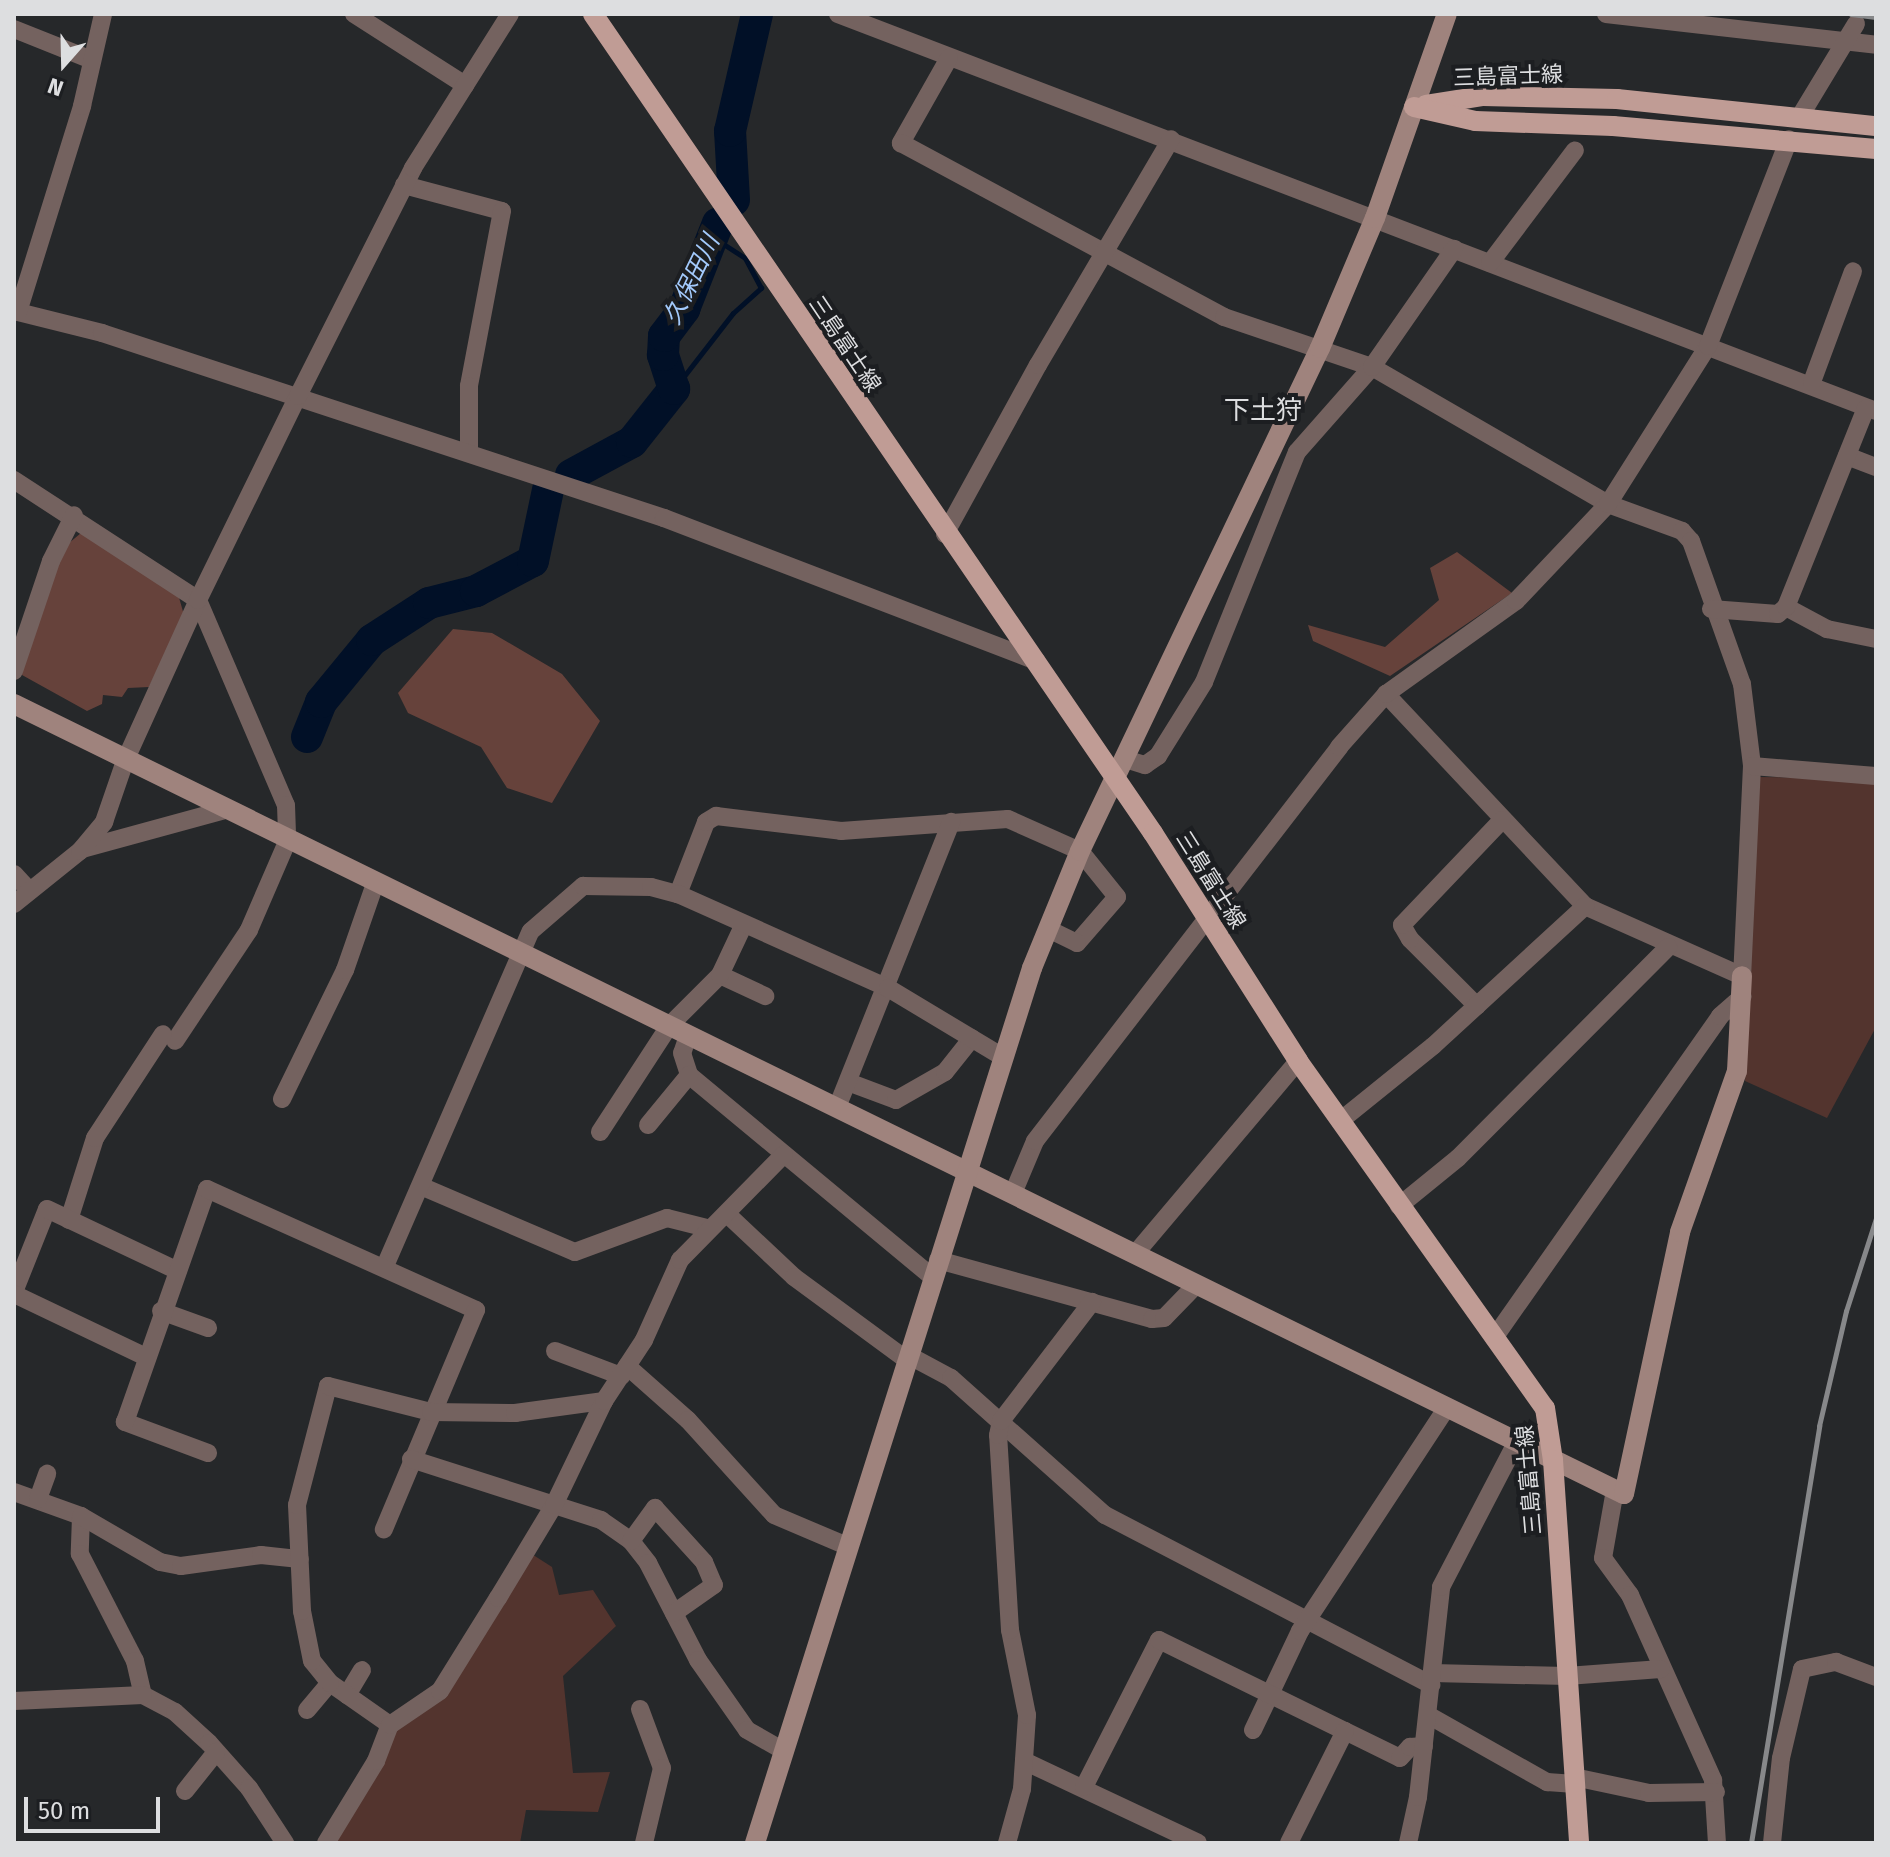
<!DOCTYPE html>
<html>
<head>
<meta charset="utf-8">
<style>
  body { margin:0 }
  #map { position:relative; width:1890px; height:1857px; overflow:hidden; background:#26282a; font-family:"Fira Sans","Noto Sans JP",sans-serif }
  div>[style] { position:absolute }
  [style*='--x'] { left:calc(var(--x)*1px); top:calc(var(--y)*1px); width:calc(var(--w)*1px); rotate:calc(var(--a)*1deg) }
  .green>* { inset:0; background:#53342e }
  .forest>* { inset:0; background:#66423b }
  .stream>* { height:5px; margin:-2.5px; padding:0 2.5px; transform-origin:2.5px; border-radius:2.5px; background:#011027 }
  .river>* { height:32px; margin:-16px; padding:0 16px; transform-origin:16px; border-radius:16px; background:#011027 }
  .street>* { height:18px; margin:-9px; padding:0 9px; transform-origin:9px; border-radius:9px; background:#74625f }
  .secondary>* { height:20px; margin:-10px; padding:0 10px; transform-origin:10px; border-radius:10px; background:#9f837d }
  .primary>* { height:20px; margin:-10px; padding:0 10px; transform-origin:10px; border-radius:10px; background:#c09c95 }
  .rail>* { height:5px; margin:-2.5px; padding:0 2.5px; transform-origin:2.5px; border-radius:2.5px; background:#87888a }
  span { translate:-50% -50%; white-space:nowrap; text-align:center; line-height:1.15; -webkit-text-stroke:8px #1c1e21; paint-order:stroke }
  .street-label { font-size:22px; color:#dddee0 }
  .water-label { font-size:24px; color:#a3cafc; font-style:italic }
  .quarter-label { font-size:26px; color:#dddee0 }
  .frame { position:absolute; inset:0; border:16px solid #dddee0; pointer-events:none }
  .north { position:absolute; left:24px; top:24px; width:80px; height:80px; -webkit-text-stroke:6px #1c1e21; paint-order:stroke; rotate:200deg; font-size:22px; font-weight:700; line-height:32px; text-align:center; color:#dddee0 }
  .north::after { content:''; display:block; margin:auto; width:28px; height:36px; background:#dddee0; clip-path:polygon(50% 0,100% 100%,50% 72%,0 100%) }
  .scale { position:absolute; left:24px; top:1797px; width:136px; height:36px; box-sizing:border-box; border:4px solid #dddee0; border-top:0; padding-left:10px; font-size:24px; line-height:28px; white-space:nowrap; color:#dddee0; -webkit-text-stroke:6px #1c1e21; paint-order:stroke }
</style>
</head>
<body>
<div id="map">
  <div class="green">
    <i style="clip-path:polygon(1758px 777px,1876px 779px,1876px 1027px,1827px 1118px,1745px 1081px)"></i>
    <i style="clip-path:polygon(527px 1551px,552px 1567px,559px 1595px,593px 1590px,616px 1626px,563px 1676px,573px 1773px,610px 1772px,598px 1812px,526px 1810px,520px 1843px,323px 1843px,394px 1730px,445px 1691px)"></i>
  </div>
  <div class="forest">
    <i style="clip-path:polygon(81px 533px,178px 594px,184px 615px,149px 687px,128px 688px,122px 697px,103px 695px,102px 704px,87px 711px,22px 675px,25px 647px,51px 575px,69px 543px)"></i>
    <i style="clip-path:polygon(1457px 552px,1512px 593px,1390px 676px,1313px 641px,1308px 625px,1385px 647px,1439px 600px,1430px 568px)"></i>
    <i style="clip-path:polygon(453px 629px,492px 633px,562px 674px,600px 721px,552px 803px,507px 788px,481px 747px,408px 713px,398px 693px)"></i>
  </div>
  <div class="stream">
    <i style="--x:674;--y:389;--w:96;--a:-52.2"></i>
    <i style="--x:733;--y:313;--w:38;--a:-42"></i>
    <i style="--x:761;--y:288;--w:34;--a:-118"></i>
    <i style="--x:745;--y:258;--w:40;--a:-147.1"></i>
  </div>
  <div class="river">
    <i style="--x:734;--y:200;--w:69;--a:-93.3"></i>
    <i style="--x:730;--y:131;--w:120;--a:-77"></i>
    <i style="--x:571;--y:475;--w:69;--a:-28.4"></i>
    <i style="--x:632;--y:442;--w:68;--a:-51.6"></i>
    <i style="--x:674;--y:389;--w:36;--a:-108"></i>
    <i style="--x:663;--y:355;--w:19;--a:-87"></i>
    <i style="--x:664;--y:336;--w:34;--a:-53"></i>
    <i style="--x:684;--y:309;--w:92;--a:-68.4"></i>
    <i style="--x:307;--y:737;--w:38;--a:-68"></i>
    <i style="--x:321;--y:702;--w:80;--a:-50.6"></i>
    <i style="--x:372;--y:640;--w:68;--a:-33"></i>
    <i style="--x:429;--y:603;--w:49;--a:-14.3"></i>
    <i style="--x:476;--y:591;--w:64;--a:-27.8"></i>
    <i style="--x:533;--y:561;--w:73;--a:-78.1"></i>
  </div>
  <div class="street">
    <i style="--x:354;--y:14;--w:132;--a:32.6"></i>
    <i style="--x:838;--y:14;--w:1111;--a:20.93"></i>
    <i style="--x:1606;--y:14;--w:272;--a:6.5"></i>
    <i style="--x:14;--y:29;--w:84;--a:21.7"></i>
    <i style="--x:949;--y:58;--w:98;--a:119.5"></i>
    <i style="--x:901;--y:143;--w:367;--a:28.3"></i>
    <i style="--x:1224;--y:317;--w:156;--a:18.7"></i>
    <i style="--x:1372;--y:367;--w:273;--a:30.1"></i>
    <i style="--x:1608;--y:504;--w:79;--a:20"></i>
    <i style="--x:1682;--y:531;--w:13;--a:48"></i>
    <i style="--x:1691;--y:541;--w:152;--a:70.4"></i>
    <i style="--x:1742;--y:684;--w:83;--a:83"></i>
    <i style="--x:1752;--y:766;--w:210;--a:92.7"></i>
    <i style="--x:1742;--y:976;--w:172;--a:-156"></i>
    <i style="--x:1585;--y:906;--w:291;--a:-133.2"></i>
    <i style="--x:1799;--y:118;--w:110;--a:-58.8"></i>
    <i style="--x:404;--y:185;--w:101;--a:14.9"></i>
    <i style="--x:502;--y:211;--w:178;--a:100.7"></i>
    <i style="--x:469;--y:386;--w:67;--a:90"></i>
    <i style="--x:1490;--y:263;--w:141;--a:-53"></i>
    <i style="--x:14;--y:311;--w:91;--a:14"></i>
    <i style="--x:102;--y:333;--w:592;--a:18.22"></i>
    <i style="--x:664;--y:518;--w:399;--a:21"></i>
    <i style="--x:18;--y:312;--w:216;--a:-72.7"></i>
    <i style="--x:82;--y:106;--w:94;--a:-77.1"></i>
    <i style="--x:1812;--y:382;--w:118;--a:-69.7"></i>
    <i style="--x:1847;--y:456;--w:31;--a:21"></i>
    <i style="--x:14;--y:480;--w:220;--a:33.1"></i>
    <i style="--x:198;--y:600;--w:223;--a:66.8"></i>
    <i style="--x:286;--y:805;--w:37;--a:88"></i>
    <i style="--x:287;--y:842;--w:96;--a:113.4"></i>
    <i style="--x:249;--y:930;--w:133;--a:123.7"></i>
    <i style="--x:945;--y:534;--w:193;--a:-61.2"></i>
    <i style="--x:1038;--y:365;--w:262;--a:-59.5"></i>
    <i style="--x:1786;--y:607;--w:47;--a:28.2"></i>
    <i style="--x:1827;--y:629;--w:50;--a:11.5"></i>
    <i style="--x:1711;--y:609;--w:67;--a:4.3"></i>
    <i style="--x:1778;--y:614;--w:11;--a:-41"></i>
    <i style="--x:1786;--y:607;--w:214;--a:-68.1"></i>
    <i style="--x:14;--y:671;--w:116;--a:-71.4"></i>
    <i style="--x:51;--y:561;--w:51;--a:-63.4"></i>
    <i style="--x:1125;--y:759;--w:21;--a:17"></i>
    <i style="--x:1145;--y:765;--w:16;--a:-35"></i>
    <i style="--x:1158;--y:756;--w:87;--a:-58.1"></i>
    <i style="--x:1204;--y:682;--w:248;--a:-68"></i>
    <i style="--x:1297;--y:452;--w:113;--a:-48.6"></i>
    <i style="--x:1372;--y:367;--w:144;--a:-55.2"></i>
    <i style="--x:1752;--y:766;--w:124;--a:4.6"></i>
    <i style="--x:82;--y:849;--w:148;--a:-15.3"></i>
    <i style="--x:14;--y:874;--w:23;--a:47"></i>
    <i style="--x:678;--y:894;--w:77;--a:-68.7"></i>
    <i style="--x:706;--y:822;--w:12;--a:-31"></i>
    <i style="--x:716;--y:816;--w:126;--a:6.8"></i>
    <i style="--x:841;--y:831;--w:167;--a:-4.1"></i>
    <i style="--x:1008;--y:819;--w:79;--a:24"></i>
    <i style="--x:1080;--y:851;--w:59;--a:51.2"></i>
    <i style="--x:1117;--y:897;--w:61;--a:131"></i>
    <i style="--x:1077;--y:943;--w:32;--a:-154"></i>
    <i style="--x:14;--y:904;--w:85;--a:-38.8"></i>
    <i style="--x:80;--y:851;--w:38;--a:-50"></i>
    <i style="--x:104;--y:822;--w:65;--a:-71"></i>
    <i style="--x:125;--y:761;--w:177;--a:-65.6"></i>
    <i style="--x:198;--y:600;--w:227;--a:-63.9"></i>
    <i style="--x:298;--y:396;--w:255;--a:-63.2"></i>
    <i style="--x:413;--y:168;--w:182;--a:-57.8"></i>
    <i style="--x:720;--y:975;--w:50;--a:25"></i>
    <i style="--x:1477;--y:1006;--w:95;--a:-135"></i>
    <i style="--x:1410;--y:939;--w:16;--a:-120"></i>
    <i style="--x:1402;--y:925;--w:145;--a:-46.4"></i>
    <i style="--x:688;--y:1036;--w:18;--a:109"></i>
    <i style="--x:682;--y:1053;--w:23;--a:72"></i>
    <i style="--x:689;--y:1075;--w:316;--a:39.7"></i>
    <i style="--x:848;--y:1082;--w:51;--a:20.6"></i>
    <i style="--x:896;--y:1100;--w:56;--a:-29.7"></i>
    <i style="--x:945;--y:1072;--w:43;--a:-51.5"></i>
    <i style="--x:282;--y:1099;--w:144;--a:-64"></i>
    <i style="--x:345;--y:970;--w:91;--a:-70.8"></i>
    <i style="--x:838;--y:1105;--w:305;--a:-68.2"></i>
    <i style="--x:1340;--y:1121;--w:119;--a:-38.9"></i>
    <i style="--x:1433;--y:1046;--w:207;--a:-42.6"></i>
    <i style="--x:648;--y:1125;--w:65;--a:-50.6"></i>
    <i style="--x:600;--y:1132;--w:126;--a:-56.9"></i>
    <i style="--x:669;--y:1026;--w:72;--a:-45"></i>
    <i style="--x:720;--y:975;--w:56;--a:-64.8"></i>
    <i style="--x:423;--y:1187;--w:165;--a:23.2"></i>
    <i style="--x:575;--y:1252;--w:98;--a:-20.3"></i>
    <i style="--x:667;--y:1218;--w:41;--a:14"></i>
    <i style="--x:1014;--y:1191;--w:54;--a:-67.2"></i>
    <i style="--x:1035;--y:1141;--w:498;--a:-52.3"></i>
    <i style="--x:1339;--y:747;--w:71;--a:-48.4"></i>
    <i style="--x:1386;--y:694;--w:160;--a:-35.6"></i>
    <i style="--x:1516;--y:601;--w:134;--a:-46.5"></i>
    <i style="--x:1608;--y:504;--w:187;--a:-57.7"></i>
    <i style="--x:1708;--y:346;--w:222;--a:-68.6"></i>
    <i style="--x:1399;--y:1206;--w:76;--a:-39.1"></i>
    <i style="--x:1458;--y:1158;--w:298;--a:-45.1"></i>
    <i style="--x:727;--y:1214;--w:92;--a:43.2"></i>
    <i style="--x:794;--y:1277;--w:140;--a:36.3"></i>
    <i style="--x:69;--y:1220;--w:86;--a:-72.4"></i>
    <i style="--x:95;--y:1138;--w:124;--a:-56.8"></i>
    <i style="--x:1135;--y:1254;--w:253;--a:-49.8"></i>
    <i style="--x:938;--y:1260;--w:222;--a:15.4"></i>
    <i style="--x:1152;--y:1319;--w:12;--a:-5"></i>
    <i style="--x:1164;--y:1318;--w:45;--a:-45.9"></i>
    <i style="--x:385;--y:1266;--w:365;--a:-66.5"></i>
    <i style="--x:531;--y:931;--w:69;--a:-40.9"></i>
    <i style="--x:583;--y:886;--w:68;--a:0.8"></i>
    <i style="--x:651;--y:887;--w:28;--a:15"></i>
    <i style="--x:678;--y:894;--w:230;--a:24.1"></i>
    <i style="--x:888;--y:988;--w:132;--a:31"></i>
    <i style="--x:14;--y:1292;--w:89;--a:-68.3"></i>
    <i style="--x:47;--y:1209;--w:143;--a:25.3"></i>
    <i style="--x:14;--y:1294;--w:146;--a:25.5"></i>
    <i style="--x:161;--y:1311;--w:50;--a:19.9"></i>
    <i style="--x:1494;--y:1338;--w:393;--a:-54.9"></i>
    <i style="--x:1720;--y:1016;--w:30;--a:-41"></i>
    <i style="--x:555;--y:1351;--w:71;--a:20.7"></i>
    <i style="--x:908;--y:1355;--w:49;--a:28.1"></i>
    <i style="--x:951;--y:1378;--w:206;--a:41.7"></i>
    <i style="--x:1105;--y:1515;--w:368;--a:27.5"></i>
    <i style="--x:627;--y:1366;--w:81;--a:41.5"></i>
    <i style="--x:688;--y:1420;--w:128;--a:47.8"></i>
    <i style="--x:774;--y:1515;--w:79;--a:23"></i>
    <i style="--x:208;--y:1453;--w:89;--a:-159.5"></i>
    <i style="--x:125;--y:1422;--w:247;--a:-70.6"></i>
    <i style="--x:207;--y:1189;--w:295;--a:24.2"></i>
    <i style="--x:476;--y:1310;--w:238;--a:112.8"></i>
    <i style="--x:411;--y:1459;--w:200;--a:17.8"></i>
    <i style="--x:601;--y:1520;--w:37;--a:35"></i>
    <i style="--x:631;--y:1541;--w:28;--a:52"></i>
    <i style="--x:648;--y:1563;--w:109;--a:62.7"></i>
    <i style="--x:698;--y:1660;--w:85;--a:55"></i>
    <i style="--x:747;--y:1730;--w:43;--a:29.6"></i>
    <i style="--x:1615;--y:1490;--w:69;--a:100"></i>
    <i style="--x:1603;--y:1558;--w:46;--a:53.9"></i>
    <i style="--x:1630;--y:1595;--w:203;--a:65.8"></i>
    <i style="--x:1713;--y:1780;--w:63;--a:86.4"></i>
    <i style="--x:14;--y:1492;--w:71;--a:19.7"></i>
    <i style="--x:81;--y:1516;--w:38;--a:92"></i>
    <i style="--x:80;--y:1554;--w:120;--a:62.8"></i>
    <i style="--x:135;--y:1661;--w:35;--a:77"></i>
    <i style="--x:143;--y:1695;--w:36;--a:28"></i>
    <i style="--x:175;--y:1712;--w:46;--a:42.4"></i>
    <i style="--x:209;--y:1743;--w:60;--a:48.4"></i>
    <i style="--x:249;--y:1788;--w:66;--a:56.8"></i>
    <i style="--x:38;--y:1499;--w:27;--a:-70"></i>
    <i style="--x:81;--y:1516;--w:91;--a:30.2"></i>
    <i style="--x:160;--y:1562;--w:21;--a:11"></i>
    <i style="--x:181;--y:1566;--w:81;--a:-7.8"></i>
    <i style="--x:261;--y:1555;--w:39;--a:6"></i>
    <i style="--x:631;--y:1541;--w:41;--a:-54"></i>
    <i style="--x:655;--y:1508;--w:73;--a:47.8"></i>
    <i style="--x:704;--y:1562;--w:25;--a:67"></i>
    <i style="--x:714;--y:1585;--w:49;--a:145"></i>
    <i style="--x:1432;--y:1673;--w:135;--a:1.3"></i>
    <i style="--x:1567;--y:1676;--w:94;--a:-4.3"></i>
    <i style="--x:347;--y:1695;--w:29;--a:-59"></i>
    <i style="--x:14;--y:1701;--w:129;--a:-2.7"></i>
    <i style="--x:640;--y:1709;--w:63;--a:69.6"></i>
    <i style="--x:662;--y:1768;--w:77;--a:103.5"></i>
    <i style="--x:307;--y:1710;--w:35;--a:-50"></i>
    <i style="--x:1428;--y:1715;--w:137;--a:29.4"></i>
    <i style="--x:1547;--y:1782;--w:28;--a:4"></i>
    <i style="--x:390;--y:1725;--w:73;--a:-145"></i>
    <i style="--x:330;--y:1683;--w:28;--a:-129"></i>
    <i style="--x:312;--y:1661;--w:51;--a:-101.3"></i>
    <i style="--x:302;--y:1611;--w:106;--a:-92.7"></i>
    <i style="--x:297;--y:1505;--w:123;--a:-75.4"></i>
    <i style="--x:328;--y:1386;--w:106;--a:14.2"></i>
    <i style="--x:431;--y:1412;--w:84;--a:0.7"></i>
    <i style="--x:515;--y:1413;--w:90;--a:-7.7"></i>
    <i style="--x:1253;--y:1730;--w:110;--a:-64.6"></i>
    <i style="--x:1300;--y:1631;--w:266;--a:-56.7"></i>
    <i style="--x:1345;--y:1731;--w:61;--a:26.1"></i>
    <i style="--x:1400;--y:1758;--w:15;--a:-48"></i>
    <i style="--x:1410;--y:1747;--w:14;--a:-4"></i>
    <i style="--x:1024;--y:1761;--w:192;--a:25.2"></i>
    <i style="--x:1574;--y:1777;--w:77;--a:12"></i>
    <i style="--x:1649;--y:1793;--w:67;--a:-0.9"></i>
    <i style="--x:1084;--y:1787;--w:165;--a:-63"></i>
    <i style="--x:1159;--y:1640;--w:207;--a:26.1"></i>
    <i style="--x:1345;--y:1731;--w:125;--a:116.6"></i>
    <i style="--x:185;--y:1791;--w:50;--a:-51.5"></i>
    <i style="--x:326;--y:1843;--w:96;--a:-58.6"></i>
    <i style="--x:376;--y:1761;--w:39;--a:-69"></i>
    <i style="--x:390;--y:1725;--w:60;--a:-34.2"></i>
    <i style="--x:440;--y:1691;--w:110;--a:-58.1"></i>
    <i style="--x:498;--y:1598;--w:109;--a:-58.9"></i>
    <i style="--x:554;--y:1505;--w:115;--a:-64.3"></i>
    <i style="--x:604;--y:1401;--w:73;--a:-56.7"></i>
    <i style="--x:644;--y:1340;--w:88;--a:-65.8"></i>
    <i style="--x:680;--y:1260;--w:148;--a:-45.5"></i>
    <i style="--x:1007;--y:1843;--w:56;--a:-74.5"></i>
    <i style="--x:1022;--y:1789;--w:74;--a:-86.1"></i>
    <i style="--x:1027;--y:1715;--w:87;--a:-101.3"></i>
    <i style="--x:1010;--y:1630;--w:195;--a:-93.5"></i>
    <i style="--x:998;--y:1435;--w:14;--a:-78"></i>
    <i style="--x:1001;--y:1421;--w:150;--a:-52.6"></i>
    <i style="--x:1408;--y:1843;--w:47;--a:-77.7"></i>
    <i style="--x:1418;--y:1797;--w:211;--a:-83.7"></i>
    <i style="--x:1441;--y:1587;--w:162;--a:-62.5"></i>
    <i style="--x:1772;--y:1843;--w:85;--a:-84"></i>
    <i style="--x:1781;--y:1758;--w:91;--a:-76.7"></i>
    <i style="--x:1802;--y:1669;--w:35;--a:-12"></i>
    <i style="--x:1836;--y:1662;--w:43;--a:20.6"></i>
  </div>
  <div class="secondary">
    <i style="--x:14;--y:704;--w:1793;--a:26.14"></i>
    <i style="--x:1624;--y:1494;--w:268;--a:-77.9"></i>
    <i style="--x:1680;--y:1232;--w:171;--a:-70.5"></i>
    <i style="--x:1737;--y:1071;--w:95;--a:-87"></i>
    <i style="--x:755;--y:1843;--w:918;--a:-72.43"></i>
    <i style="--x:1032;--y:968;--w:126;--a:-67.7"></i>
    <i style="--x:1080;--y:851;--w:557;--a:-64.49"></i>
    <i style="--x:1320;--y:348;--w:141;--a:-67.1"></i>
    <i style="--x:1375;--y:218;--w:216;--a:-70.6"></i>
  </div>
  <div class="primary">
    <i style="--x:593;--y:14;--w:992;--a:55.64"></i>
    <i style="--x:1153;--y:833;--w:270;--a:57.5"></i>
    <i style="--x:1298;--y:1061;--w:426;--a:54.6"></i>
    <i style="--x:1545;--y:1408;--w:53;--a:81.3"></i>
    <i style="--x:1553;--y:1460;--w:384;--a:86.1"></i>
    <i style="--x:1426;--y:105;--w:58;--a:-9"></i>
    <i style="--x:1483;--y:96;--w:134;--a:1.3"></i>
    <i style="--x:1617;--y:99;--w:260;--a:6"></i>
    <i style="--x:1414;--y:107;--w:63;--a:12.9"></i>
    <i style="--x:1475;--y:121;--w:138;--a:2.1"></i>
    <i style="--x:1613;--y:126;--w:264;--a:5"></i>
  </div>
  <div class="rail">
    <i style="--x:1851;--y:14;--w:25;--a:7"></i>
    <i style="--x:1751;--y:1843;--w:423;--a:-80.7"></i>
    <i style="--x:1819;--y:1426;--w:118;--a:-76.8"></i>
    <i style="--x:1846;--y:1311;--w:98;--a:-72.1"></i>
  </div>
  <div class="street-label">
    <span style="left:1508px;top:76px;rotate:-2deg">三島富士線</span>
    <span style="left:845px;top:344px;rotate:56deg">三島富士線</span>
    <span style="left:1211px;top:880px;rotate:58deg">三島富士線</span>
    <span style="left:1529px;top:1480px;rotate:-95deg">三島富士線</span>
  </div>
  <div class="water-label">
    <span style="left:692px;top:280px;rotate:-64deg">久保田川</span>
  </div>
  <div class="quarter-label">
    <span style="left:1263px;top:411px">下土狩</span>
  </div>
  <div class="frame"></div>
  <div class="north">N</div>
  <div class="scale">50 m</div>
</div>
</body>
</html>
